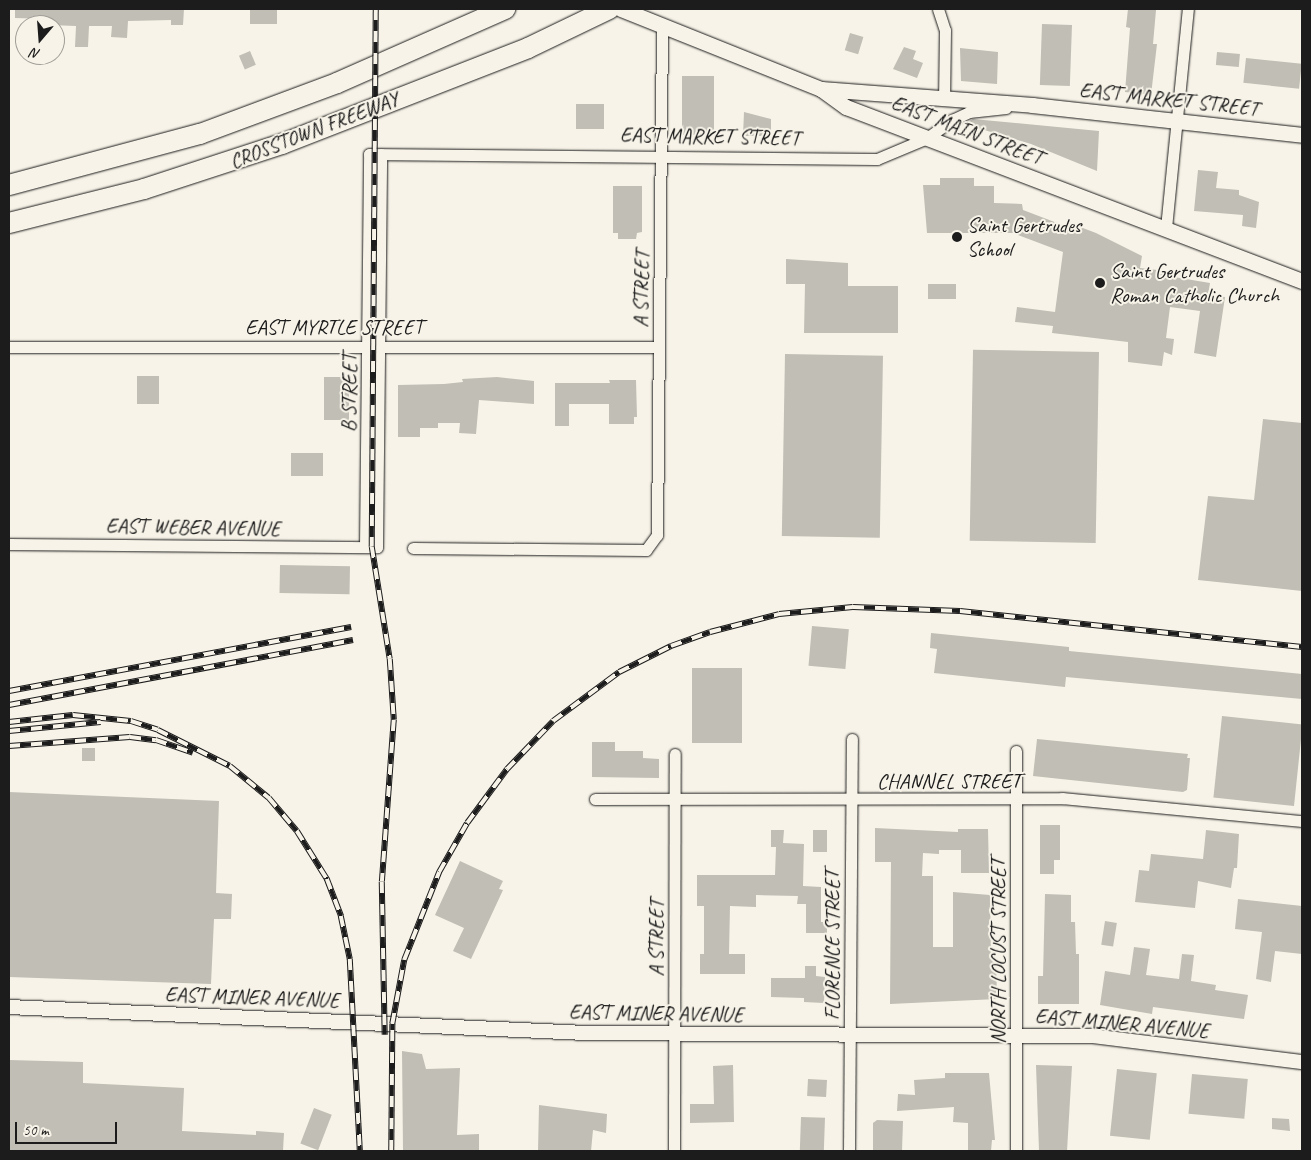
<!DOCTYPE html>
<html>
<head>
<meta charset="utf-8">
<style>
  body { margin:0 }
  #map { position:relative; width:1311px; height:1160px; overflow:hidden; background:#f7f3e8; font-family:Caveat,sans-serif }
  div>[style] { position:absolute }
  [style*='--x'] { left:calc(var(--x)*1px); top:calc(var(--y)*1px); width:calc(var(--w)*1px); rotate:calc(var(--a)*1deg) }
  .building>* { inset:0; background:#c0beb5; transform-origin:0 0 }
  .roads { filter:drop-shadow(0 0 1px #1c1c1c) drop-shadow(0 0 1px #1c1c1c) }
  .minor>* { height:11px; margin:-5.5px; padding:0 5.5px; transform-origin:5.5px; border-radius:5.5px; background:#f7f3e8 }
  .tertiary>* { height:14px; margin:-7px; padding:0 7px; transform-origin:7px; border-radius:7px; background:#f7f3e8 }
  .secondary>* { height:15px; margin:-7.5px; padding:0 7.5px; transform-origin:7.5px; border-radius:7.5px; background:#f7f3e8 }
  .motorway>* { height:20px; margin:-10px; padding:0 10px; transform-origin:10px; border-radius:10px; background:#f7f3e8 }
  .rail>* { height:5.5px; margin-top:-2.75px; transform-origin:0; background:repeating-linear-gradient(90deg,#f7f3e8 0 11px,#1c1c1c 0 22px); box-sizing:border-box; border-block:1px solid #1c1c1c }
  .dots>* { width:14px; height:14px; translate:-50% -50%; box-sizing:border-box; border:2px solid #f7f3e8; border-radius:50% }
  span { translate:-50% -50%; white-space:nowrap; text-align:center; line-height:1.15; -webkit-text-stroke:4px #f7f3e8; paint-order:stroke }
  .street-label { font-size:21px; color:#1c1c1c }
  .poi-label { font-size:21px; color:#1c1c1c }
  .left { translate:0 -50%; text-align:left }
  .frame { position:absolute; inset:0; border:10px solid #1c1c1c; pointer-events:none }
  .north { position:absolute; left:15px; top:15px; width:50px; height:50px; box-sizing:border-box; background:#f7f3e8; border:1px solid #9f9d96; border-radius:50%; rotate:198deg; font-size:14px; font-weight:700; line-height:20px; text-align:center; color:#1c1c1c }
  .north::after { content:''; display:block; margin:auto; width:18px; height:22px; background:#1c1c1c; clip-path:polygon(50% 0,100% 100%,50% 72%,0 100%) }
  .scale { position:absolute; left:15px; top:1122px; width:102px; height:22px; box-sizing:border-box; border:2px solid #1c1c1c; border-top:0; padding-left:6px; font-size:15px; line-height:18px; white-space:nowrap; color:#1c1c1c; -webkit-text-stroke:4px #f7f3e8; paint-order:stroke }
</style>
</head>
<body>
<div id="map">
  <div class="building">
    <i style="clip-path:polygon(15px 9px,184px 9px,183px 25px,171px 25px,171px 20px,128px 21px,127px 38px,111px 37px,112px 26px,89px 26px,88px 47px,75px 47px,76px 26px,50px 25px,50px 19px,15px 18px)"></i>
    <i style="left:250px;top:9px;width:27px;height:15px"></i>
    <i style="clip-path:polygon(1128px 9px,1156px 10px,1153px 44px,1157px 44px,1151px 95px,1125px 92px,1130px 28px,1126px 27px)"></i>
    <i style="left:1042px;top:24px;width:30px;height:61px;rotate:2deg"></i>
    <i style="left:850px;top:33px;width:14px;height:18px;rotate:17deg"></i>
    <i style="clip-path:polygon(904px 47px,916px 51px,913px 59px,923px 63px,917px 78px,893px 69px)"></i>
    <i style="clip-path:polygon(960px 48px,998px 52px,997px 84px,961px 81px)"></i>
    <i style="left:250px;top:51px;width:15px;height:12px;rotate:67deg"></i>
    <i style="left:1217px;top:52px;width:23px;height:13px;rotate:5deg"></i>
    <i style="left:1246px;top:58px;width:56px;height:25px;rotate:6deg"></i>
    <i style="left:682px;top:76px;width:32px;height:59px"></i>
    <i style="left:576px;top:104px;width:28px;height:25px"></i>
    <i style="clip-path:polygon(744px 112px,771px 119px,771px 136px,743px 136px)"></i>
    <i style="clip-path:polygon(973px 119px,1099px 131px,1097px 171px,1031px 144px,964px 124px)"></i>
    <i style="clip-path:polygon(1198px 170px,1218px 172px,1216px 188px,1239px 190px,1239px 195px,1259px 202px,1256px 228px,1242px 226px,1243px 215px,1194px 211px)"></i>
    <i style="clip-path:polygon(940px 178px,974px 178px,974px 186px,994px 186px,994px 203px,1022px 204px,1023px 210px,1065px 226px,1067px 222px,1096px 233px,1142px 256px,1140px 268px,1175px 272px,1174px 277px,1210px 283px,1208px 295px,1225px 297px,1216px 357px,1194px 353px,1200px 311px,1170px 307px,1166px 338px,1174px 339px,1172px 355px,1164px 352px,1162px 366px,1128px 362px,1128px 342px,1052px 333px,1053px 326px,1015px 322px,1017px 307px,1055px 312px,1063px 252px,1013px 233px,927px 233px,923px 185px,940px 185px)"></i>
    <i style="clip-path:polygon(613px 186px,642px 186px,642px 232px,637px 233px,636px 239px,618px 239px,618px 233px,613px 233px)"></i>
    <i style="clip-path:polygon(786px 259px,848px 263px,848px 286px,898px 286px,898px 333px,804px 333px,805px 284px,786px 284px)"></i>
    <i style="left:928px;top:284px;width:28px;height:15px"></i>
    <i style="left:1099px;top:352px;width:191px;height:126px;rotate:91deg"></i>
    <i style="left:785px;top:354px;width:98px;height:182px;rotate:1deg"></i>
    <i style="left:137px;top:376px;width:22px;height:28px"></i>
    <i style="left:324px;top:377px;width:25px;height:43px"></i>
    <i style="clip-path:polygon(497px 377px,534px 381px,534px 404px,479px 400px,476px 434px,459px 433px,460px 423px,438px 423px,438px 428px,420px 428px,420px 437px,398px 437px,398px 385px,444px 384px,463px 382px,462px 379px)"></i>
    <i style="clip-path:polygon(609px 380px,636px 380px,637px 417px,634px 417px,634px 424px,609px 424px,609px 404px,569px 404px,569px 426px,555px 426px,555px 383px,610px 383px)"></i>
    <i style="clip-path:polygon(1263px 419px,1302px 423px,1302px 591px,1198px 580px,1208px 496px,1254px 500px)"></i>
    <i style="left:323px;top:453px;width:23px;height:32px;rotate:90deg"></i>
    <i style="left:280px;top:565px;width:70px;height:28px;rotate:1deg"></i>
    <i style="left:812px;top:626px;width:37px;height:40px;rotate:5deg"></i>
    <i style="clip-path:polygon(931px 633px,1069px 647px,1069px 651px,1302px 674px,1302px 699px,1066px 677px,1065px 687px,934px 673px,937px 649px,930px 648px)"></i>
    <i style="left:692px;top:668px;width:50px;height:75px"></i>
    <i style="left:1222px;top:716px;width:81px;height:82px;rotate:6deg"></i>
    <i style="clip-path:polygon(1037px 739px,1188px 754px,1187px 758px,1190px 758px,1187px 790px,1183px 792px,1033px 776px)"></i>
    <i style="clip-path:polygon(592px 742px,615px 742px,615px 751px,643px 751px,643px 758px,659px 759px,659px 778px,592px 777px)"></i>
    <i style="left:82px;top:748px;width:13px;height:13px"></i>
    <i style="clip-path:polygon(9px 792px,219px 801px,216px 893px,232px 894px,231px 919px,214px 919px,211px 984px,9px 977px)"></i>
    <i style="clip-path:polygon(1040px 825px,1060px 825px,1060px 860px,1054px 860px,1054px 874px,1040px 874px)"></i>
    <i style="clip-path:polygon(875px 828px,958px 832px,958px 829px,988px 829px,989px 873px,961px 873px,961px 850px,939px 850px,939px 854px,923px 853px,922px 876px,933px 876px,933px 947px,953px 947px,953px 892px,990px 895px,991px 955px,996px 955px,997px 999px,890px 1004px,891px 862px,875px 862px)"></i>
    <i style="clip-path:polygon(771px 830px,784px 830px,783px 843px,804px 844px,803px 886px,821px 887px,821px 922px,827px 922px,827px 933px,806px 933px,806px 904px,797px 904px,798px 896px,756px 895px,756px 907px,730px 906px,729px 954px,745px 954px,745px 974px,700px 974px,700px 954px,704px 954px,704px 906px,697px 906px,697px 875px,775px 875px,776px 847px,771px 847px)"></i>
    <i style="left:813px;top:830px;width:14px;height:22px"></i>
    <i style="clip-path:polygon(1206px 830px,1239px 834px,1237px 868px,1234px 868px,1231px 888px,1198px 881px,1195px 908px,1135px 902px,1139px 870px,1149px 871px,1151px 854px,1203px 859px)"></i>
    <i style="clip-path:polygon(460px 861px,503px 881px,499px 889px,503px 890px,471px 959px,453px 951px,464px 928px,435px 915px)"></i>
    <i style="clip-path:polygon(1045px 894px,1071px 895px,1071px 922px,1075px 922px,1076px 954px,1079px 954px,1079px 1004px,1038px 1004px,1038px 976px,1043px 976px)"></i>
    <i style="clip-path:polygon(1238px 899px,1302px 906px,1302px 954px,1275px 951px,1271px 982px,1256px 979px,1262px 932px,1235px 929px)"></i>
    <i style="left:1105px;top:921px;width:12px;height:24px;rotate:9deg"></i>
    <i style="clip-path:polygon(1134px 947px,1150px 949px,1146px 975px,1179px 979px,1182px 954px,1194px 955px,1191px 981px,1216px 985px,1215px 990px,1248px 995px,1244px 1019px,1153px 1007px,1152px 1014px,1100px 1005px,1105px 971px,1130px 975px)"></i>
    <i style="clip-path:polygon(805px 966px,816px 966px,816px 976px,825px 977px,824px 1003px,804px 1002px,804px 998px,771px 997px,771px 978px,805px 978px)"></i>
    <i style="clip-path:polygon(402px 1051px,422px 1054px,426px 1069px,460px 1068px,457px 1135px,479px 1134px,479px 1151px,403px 1151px)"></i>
    <i style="clip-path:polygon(9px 1060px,83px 1062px,83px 1083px,184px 1088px,182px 1131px,256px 1135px,256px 1131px,284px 1133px,283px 1151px,9px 1151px)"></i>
    <i style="clip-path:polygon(733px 1065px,734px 1122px,690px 1123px,690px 1104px,714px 1104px,713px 1066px)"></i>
    <i style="clip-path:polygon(1036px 1065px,1072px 1066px,1067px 1151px,1039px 1151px)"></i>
    <i style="left:1117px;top:1069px;width:40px;height:67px;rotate:6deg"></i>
    <i style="clip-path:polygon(945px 1073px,989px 1073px,995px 1140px,992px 1140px,991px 1151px,968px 1151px,968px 1123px,953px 1122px,954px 1107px,897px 1111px,898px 1094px,915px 1095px,914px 1080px,945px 1078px)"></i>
    <i style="left:1192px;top:1074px;width:56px;height:40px;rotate:5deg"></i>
    <i style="left:808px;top:1079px;width:19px;height:17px;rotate:3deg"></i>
    <i style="clip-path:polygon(539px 1105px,607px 1114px,606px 1133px,593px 1130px,591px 1151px,538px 1151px)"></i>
    <i style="left:314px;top:1108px;width:19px;height:38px;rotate:21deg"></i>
    <i style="left:801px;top:1117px;width:24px;height:34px;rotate:2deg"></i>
    <i style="clip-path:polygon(1272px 1118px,1289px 1119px,1290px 1131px,1272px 1129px)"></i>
    <i style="clip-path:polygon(877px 1120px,903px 1121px,902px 1151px,873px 1151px,873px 1123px)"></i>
  </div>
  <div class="roads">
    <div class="minor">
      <i style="--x:938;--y:9;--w:22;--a:72"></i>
      <i style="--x:945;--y:30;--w:68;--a:90.8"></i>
      <i style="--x:1166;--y:228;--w:220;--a:-84.3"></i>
      <i style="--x:9;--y:347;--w:650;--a:0"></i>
      <i style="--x:9;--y:544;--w:368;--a:0.5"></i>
      <i style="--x:377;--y:547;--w:393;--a:-89.4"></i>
      <i style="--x:365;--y:547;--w:393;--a:-89.4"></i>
      <i style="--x:369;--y:154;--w:508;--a:0.56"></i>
      <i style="--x:877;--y:159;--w:54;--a:-22.8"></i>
      <i style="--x:927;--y:138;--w:31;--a:-36"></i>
      <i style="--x:952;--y:120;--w:19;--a:-25"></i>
      <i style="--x:969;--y:112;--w:37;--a:-6"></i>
      <i style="--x:413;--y:548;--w:233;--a:0.5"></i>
      <i style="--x:646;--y:550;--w:19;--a:-54"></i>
      <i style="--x:657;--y:535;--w:510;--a:-89.44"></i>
      <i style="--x:1016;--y:751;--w:400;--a:90"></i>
      <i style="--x:595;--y:799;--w:467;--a:-0.1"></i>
      <i style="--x:1062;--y:798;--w:241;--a:5.5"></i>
      <i style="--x:674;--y:1151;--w:397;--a:-89.9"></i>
      <i style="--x:849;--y:1151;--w:412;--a:-89.6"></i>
    </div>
    <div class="tertiary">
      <i style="--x:9;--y:1007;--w:577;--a:2.58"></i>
      <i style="--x:585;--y:1033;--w:507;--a:0.34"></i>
      <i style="--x:1092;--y:1036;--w:212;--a:7.1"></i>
    </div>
    <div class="secondary">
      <i style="--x:621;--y:9;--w:215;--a:21.8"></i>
      <i style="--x:821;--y:89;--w:31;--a:36"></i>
      <i style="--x:846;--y:107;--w:488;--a:20.9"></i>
      <i style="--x:821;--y:89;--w:212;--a:4.3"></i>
      <i style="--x:1032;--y:105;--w:272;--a:6.3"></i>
    </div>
    <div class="motorway">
      <i style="--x:9;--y:185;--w:198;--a:-15"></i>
      <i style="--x:200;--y:134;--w:146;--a:-20.4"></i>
      <i style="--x:337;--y:83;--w:184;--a:-23.8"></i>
      <i style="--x:9;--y:223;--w:139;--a:-14.1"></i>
      <i style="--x:144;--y:189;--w:145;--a:-18.1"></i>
      <i style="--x:282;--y:144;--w:264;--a:-21.3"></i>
      <i style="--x:528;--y:48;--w:90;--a:-25.7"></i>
    </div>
  </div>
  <div class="rail">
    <i style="--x:376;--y:9;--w:538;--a:90.43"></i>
    <i style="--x:372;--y:547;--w:113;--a:80.9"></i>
    <i style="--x:390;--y:659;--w:61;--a:86.2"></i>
    <i style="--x:394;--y:720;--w:162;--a:94.2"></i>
    <i style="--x:382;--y:882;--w:153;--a:88.9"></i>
    <i style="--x:9;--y:691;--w:348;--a:-10.6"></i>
    <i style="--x:9;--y:705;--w:350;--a:-10.7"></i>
    <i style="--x:9;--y:722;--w:64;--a:-6.2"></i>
    <i style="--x:73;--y:715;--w:58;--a:5.9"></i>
    <i style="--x:131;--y:721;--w:28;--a:18"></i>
    <i style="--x:158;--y:730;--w:80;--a:26.6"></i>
    <i style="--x:230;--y:766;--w:50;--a:39.4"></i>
    <i style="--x:269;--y:798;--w:43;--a:49.7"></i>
    <i style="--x:297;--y:831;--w:57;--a:58"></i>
    <i style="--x:327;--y:879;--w:40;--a:69"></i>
    <i style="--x:341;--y:916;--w:44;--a:78.2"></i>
    <i style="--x:350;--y:959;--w:192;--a:87"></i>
    <i style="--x:9;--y:731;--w:92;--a:-5.6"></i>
    <i style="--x:9;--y:746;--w:121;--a:-4.3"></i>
    <i style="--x:130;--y:737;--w:26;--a:7"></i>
    <i style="--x:156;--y:740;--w:39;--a:19"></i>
    <i style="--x:391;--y:1151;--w:127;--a:-89.5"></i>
    <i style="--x:392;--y:1024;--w:65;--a:-79.4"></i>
    <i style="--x:404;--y:960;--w:95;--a:-68.3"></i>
    <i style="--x:439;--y:872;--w:56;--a:-60.3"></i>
    <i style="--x:467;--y:823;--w:67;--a:-53.5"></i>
    <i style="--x:507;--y:769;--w:66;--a:-46.2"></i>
    <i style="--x:553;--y:721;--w:82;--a:-36.6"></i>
    <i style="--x:619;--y:672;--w:58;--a:-26.6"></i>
    <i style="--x:671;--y:646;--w:41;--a:-19.7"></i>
    <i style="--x:710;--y:632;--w:71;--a:-14.6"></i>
    <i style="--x:779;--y:614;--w:74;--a:-5.4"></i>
    <i style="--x:853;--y:607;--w:107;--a:2.1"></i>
    <i style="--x:960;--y:611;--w:344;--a:6"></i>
  </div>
  <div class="dots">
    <i style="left:957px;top:237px;background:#1c1c1c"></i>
    <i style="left:1100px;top:283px;background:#1c1c1c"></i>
  </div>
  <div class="street-label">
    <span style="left:1169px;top:99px;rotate:6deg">EAST MARKET STREET</span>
    <span style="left:314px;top:130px;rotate:-21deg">CROSSTOWN FREEWAY</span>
    <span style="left:967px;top:130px;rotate:21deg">EAST MAIN STREET</span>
    <span style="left:710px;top:136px;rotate:1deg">EAST MARKET STREET</span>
    <span style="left:641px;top:289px;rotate:-89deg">A STREET</span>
    <span style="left:334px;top:327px">EAST MYRTLE STREET</span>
    <span style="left:349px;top:393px;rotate:-89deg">B STREET</span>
    <span style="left:193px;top:527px;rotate:1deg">EAST WEBER AVENUE</span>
    <span style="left:949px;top:781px">CHANNEL STREET</span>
    <span style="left:656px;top:938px;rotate:-90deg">A STREET</span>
    <span style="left:832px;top:945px;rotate:-90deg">FLORENCE STREET</span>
    <span style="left:998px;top:951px;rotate:-90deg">NORTH LOCUST STREET</span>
    <span style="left:252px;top:997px;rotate:2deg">EAST MINER AVENUE</span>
    <span style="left:656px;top:1013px;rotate:1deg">EAST MINER AVENUE</span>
    <span style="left:1122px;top:1023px;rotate:5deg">EAST MINER AVENUE</span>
  </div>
  <div class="poi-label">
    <span class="left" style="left:967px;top:237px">Saint Gertrudes<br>School</span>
    <span class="left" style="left:1110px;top:283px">Saint Gertrudes<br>Roman Catholic Church</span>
  </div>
  <div class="frame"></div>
  <div class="north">N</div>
  <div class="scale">50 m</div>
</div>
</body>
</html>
